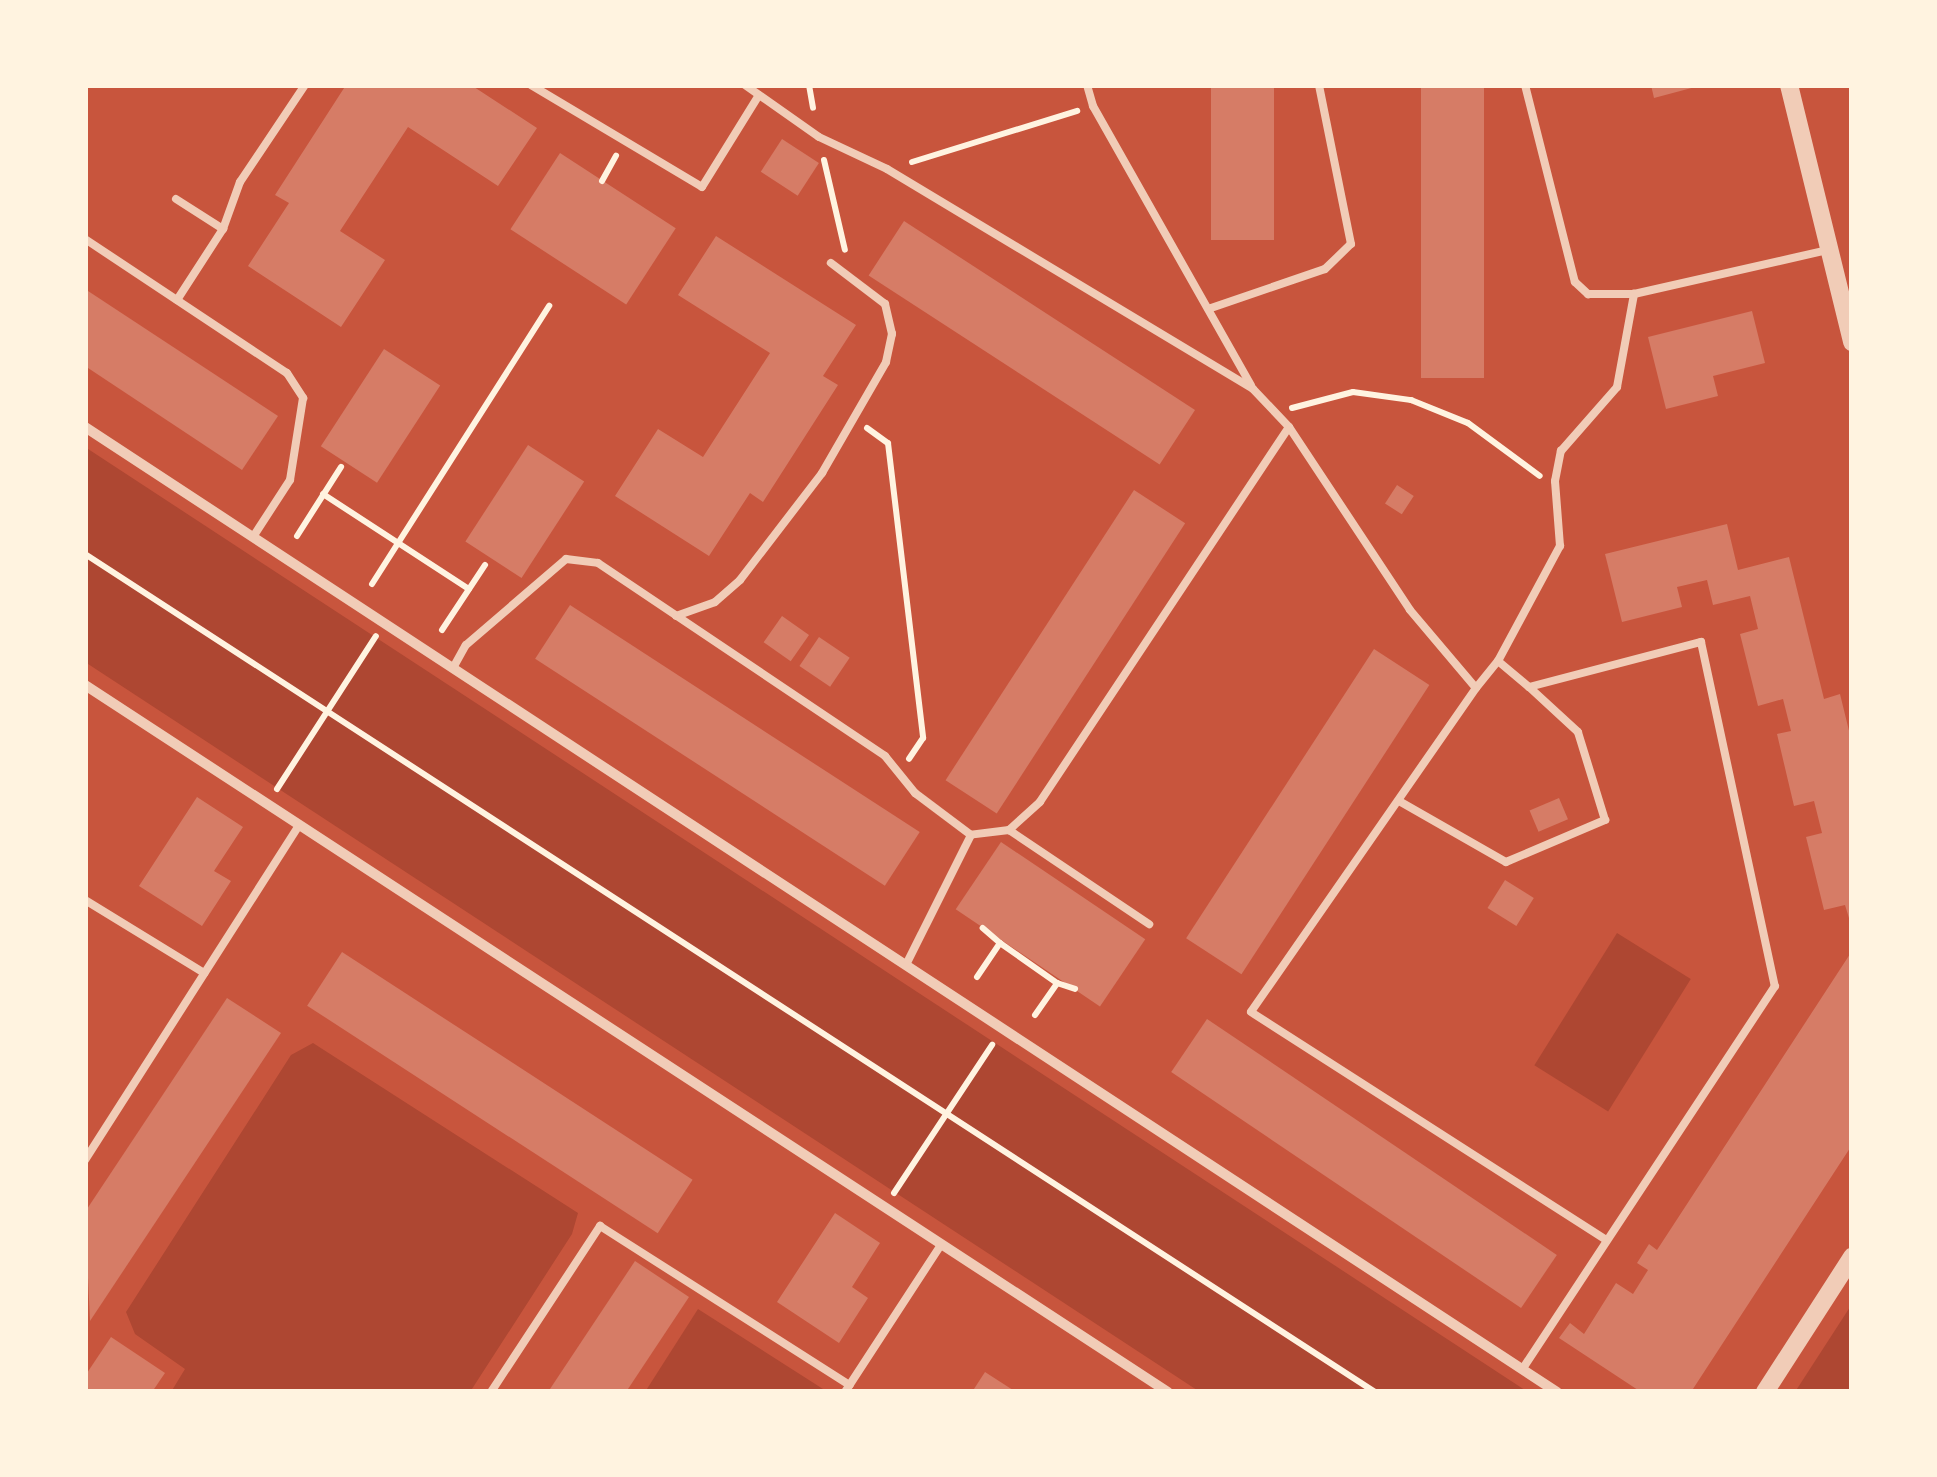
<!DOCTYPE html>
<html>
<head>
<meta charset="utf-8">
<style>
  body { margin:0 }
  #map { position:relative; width:1937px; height:1477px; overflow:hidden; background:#c8553d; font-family:Manrope,sans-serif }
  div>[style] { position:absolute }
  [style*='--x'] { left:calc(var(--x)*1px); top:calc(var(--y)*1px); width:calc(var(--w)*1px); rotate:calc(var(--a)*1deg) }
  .green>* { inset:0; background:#ae4732; transform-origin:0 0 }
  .building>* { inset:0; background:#d67c66; transform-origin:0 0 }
  .path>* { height:6px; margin:-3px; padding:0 3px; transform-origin:3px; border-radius:3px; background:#fff3e0 }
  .service>* { height:8px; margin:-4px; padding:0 4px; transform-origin:4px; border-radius:4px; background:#f1ccb7 }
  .minor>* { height:10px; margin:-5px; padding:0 5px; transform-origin:5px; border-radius:5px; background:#f1ccb7 }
  .tertiary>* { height:18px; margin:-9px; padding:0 9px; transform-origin:9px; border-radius:9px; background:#f1ccb7 }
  span { translate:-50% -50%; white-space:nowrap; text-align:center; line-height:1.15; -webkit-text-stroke:9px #fff3e0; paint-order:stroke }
  .frame { position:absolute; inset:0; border:88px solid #fff3e0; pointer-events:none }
</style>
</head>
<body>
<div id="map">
  <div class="green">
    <i style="clip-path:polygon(85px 447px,1528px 1392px,1200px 1392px,85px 662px)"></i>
    <i style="left:1617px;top:933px;width:87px;height:156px;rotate:32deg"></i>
    <i style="clip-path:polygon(313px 1043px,578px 1213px,572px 1234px,470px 1392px,171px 1392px,185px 1369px,135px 1334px,126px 1312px,291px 1055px)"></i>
    <i style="clip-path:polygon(1852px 1304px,1852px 1392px,1795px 1392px)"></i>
    <i style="clip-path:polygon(698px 1309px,823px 1389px,822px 1392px,645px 1392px)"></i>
  </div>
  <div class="building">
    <i style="clip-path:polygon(346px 85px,471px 85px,537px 128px,498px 186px,408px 127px,340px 231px,385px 260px,341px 327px,248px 266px,289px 203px,275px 195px)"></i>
    <i style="left:1211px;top:85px;width:63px;height:155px"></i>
    <i style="left:1421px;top:85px;width:63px;height:293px"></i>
    <i style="clip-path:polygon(1651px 85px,1699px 85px,1699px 86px,1654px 98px)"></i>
    <i style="left:782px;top:139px;width:44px;height:39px;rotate:33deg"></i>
    <i style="left:560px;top:153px;width:138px;height:91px;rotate:33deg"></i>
    <i style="left:904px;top:221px;width:347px;height:65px;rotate:33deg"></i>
    <i style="clip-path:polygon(716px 236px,856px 325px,823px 376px,838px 385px,763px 502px,750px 493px,709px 556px,615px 496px,658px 429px,703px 457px,770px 353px,678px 295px)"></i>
    <i style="clip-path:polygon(85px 289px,278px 416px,242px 470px,85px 366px)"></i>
    <i style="clip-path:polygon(1752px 311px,1765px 363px,1713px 376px,1718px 396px,1666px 409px,1648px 337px)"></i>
    <i style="left:384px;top:349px;width:67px;height:116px;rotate:33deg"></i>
    <i style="left:528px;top:445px;width:67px;height:115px;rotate:33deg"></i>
    <i style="left:1397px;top:485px;width:20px;height:22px;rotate:33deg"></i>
    <i style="left:1134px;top:490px;width:61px;height:346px;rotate:33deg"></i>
    <i style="clip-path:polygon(1727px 524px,1738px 570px,1789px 557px,1824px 699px,1840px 694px,1852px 743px,1852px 928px,1845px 905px,1824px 910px,1806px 837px,1822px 833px,1814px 801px,1794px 806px,1777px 734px,1791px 731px,1783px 699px,1758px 706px,1740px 634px,1758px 629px,1750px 596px,1713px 605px,1707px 580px,1677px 587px,1682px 607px,1622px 622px,1605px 554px)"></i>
    <i style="left:570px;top:605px;width:417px;height:64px;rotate:33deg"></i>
    <i style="left:782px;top:616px;width:33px;height:32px;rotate:35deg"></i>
    <i style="left:819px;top:637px;width:37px;height:35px;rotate:34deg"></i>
    <i style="left:1374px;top:649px;width:66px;height:345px;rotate:33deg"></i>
    <i style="clip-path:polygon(197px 797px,243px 827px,214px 871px,231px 881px,202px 926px,139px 886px)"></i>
    <i style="left:1559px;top:798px;width:23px;height:32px;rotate:67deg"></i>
    <i style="left:1001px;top:842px;width:174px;height:81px;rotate:34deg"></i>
    <i style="left:1505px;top:880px;width:34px;height:33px;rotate:32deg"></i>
    <i style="clip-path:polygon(1852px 951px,1852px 1145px,1691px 1392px,1641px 1392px,1559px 1338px,1570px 1323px,1584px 1334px,1616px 1283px,1633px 1294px,1648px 1270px,1637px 1263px,1649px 1244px,1657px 1250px)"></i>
    <i style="left:342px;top:952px;width:418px;height:64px;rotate:33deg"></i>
    <i style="clip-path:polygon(227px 998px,281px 1033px,90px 1321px,85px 1212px)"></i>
    <i style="left:1207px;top:1019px;width:422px;height:64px;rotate:34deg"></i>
    <i style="clip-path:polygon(835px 1213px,880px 1243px,852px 1287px,868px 1298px,839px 1343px,777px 1302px)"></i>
    <i style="clip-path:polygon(635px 1261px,689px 1297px,626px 1392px,548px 1392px)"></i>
    <i style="clip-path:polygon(111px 1337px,165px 1373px,152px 1392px,85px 1392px,85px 1376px)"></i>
    <i style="clip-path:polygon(985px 1372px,1016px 1392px,972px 1392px)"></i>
  </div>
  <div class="path">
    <i style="--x:809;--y:85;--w:23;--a:80"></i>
    <i style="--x:824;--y:160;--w:92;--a:76.9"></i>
    <i style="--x:912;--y:162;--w:173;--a:-17.2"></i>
    <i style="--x:602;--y:181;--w:29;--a:-61"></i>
    <i style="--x:1292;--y:408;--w:63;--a:-14.7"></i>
    <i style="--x:1353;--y:392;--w:59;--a:7.9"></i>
    <i style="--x:1411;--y:400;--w:61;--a:22"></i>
    <i style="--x:1468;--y:423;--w:89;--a:36.4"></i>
    <i style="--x:867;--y:428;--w:26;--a:36"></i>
    <i style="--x:888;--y:443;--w:297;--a:83.2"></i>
    <i style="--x:923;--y:738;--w:25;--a:124"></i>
    <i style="--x:323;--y:494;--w:174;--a:33.1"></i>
    <i style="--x:297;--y:536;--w:82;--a:-57.5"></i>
    <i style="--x:85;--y:554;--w:1538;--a:33.01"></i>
    <i style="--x:372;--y:584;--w:330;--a:-57.5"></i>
    <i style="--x:442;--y:630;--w:78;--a:-56.5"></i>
    <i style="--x:277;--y:789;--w:182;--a:-57.1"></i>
    <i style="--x:1000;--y:943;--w:70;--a:35.1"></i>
    <i style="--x:977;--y:977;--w:41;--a:-55.9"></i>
    <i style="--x:1000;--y:943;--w:23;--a:-139"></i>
    <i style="--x:1035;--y:1015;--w:39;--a:-55"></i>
    <i style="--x:1057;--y:983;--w:19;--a:18"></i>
    <i style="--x:894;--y:1193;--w:178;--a:-56.5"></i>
  </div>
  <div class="service">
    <i style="--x:531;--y:85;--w:199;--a:30.8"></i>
    <i style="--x:702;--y:187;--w:108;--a:-58.2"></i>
    <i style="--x:745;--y:85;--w:90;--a:35.1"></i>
    <i style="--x:819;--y:137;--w:75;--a:25.2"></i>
    <i style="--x:887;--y:169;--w:427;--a:31"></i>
    <i style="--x:1253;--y:389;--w:52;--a:46.5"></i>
    <i style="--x:1289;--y:427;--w:450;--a:123.6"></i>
    <i style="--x:1040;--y:802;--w:42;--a:137.9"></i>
    <i style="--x:1009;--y:830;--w:38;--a:173"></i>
    <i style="--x:971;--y:835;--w:145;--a:116.6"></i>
    <i style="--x:1087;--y:85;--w:22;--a:74"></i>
    <i style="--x:1093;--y:106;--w:321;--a:60.5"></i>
    <i style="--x:1525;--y:85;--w:203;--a:75.8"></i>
    <i style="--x:1575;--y:282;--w:18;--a:43"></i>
    <i style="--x:1588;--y:294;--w:46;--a:0"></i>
    <i style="--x:1634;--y:294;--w:198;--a:-12.8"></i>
    <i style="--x:176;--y:199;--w:56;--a:32.6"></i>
    <i style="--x:85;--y:239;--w:242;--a:33.6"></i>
    <i style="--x:287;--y:373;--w:30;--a:57"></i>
    <i style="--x:303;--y:398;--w:83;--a:99"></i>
    <i style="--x:290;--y:480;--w:68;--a:123"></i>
    <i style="--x:177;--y:300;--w:85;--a:-57.1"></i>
    <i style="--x:223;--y:229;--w:50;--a:-70.1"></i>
    <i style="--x:240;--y:182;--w:117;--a:-56.2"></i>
    <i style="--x:1211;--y:308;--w:120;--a:-18.9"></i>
    <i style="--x:1325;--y:269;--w:36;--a:-44"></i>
    <i style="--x:1351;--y:244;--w:162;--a:-101.4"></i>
    <i style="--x:1289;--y:427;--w:219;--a:56.5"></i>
    <i style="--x:1410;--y:610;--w:102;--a:49.8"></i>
    <i style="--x:1476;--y:688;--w:35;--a:-51"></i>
    <i style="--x:1498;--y:661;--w:131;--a:-61.7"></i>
    <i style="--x:1560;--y:546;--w:65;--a:-94.4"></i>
    <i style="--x:1555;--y:481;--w:31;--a:-79"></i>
    <i style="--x:1561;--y:451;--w:85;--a:-48.8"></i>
    <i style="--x:1617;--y:387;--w:95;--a:-79.6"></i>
    <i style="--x:676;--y:616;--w:41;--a:-19.7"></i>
    <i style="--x:715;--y:602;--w:33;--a:-41"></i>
    <i style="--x:740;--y:580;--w:135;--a:-52.5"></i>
    <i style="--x:822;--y:473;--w:128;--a:-60"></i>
    <i style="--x:886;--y:362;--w:29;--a:-78"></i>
    <i style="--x:892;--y:334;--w:31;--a:-103"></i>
    <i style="--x:885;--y:304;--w:68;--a:-142.8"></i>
    <i style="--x:1498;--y:661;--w:40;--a:40"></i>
    <i style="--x:1529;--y:687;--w:178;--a:-14.7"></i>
    <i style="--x:1701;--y:642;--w:352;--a:77.9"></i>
    <i style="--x:1775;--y:986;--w:459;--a:123.4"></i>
    <i style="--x:453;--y:668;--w:26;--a:-61"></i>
    <i style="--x:466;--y:645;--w:132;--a:-40.7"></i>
    <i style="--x:566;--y:559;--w:32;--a:7"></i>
    <i style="--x:598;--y:563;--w:346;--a:33.9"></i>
    <i style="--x:885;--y:756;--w:48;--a:51"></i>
    <i style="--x:915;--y:793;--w:70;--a:36.9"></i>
    <i style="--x:1476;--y:688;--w:394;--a:124.8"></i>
    <i style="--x:1251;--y:1012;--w:422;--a:32.7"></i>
    <i style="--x:1399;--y:801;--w:123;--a:29.7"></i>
    <i style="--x:1506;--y:862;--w:108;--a:-23"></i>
    <i style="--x:1605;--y:820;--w:92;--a:-107.1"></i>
    <i style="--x:1578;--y:732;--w:67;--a:-137.4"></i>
    <i style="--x:1009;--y:830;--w:169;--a:33.9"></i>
    <i style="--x:85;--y:900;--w:140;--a:31.5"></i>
    <i style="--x:85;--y:1160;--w:398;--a:-57.4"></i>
    <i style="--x:491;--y:1392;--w:199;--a:-56.7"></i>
    <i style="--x:600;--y:1226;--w:296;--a:32.5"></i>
    <i style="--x:845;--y:1392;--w:176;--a:-56.9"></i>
  </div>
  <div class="minor">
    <i style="--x:85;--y:427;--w:1760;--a:33.25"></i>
    <i style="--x:85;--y:685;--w:1293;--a:33.14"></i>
  </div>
  <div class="tertiary">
    <i style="--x:1789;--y:85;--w:265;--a:76.2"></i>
    <i style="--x:1765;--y:1392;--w:161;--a:-57.2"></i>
  </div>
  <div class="frame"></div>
</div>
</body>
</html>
